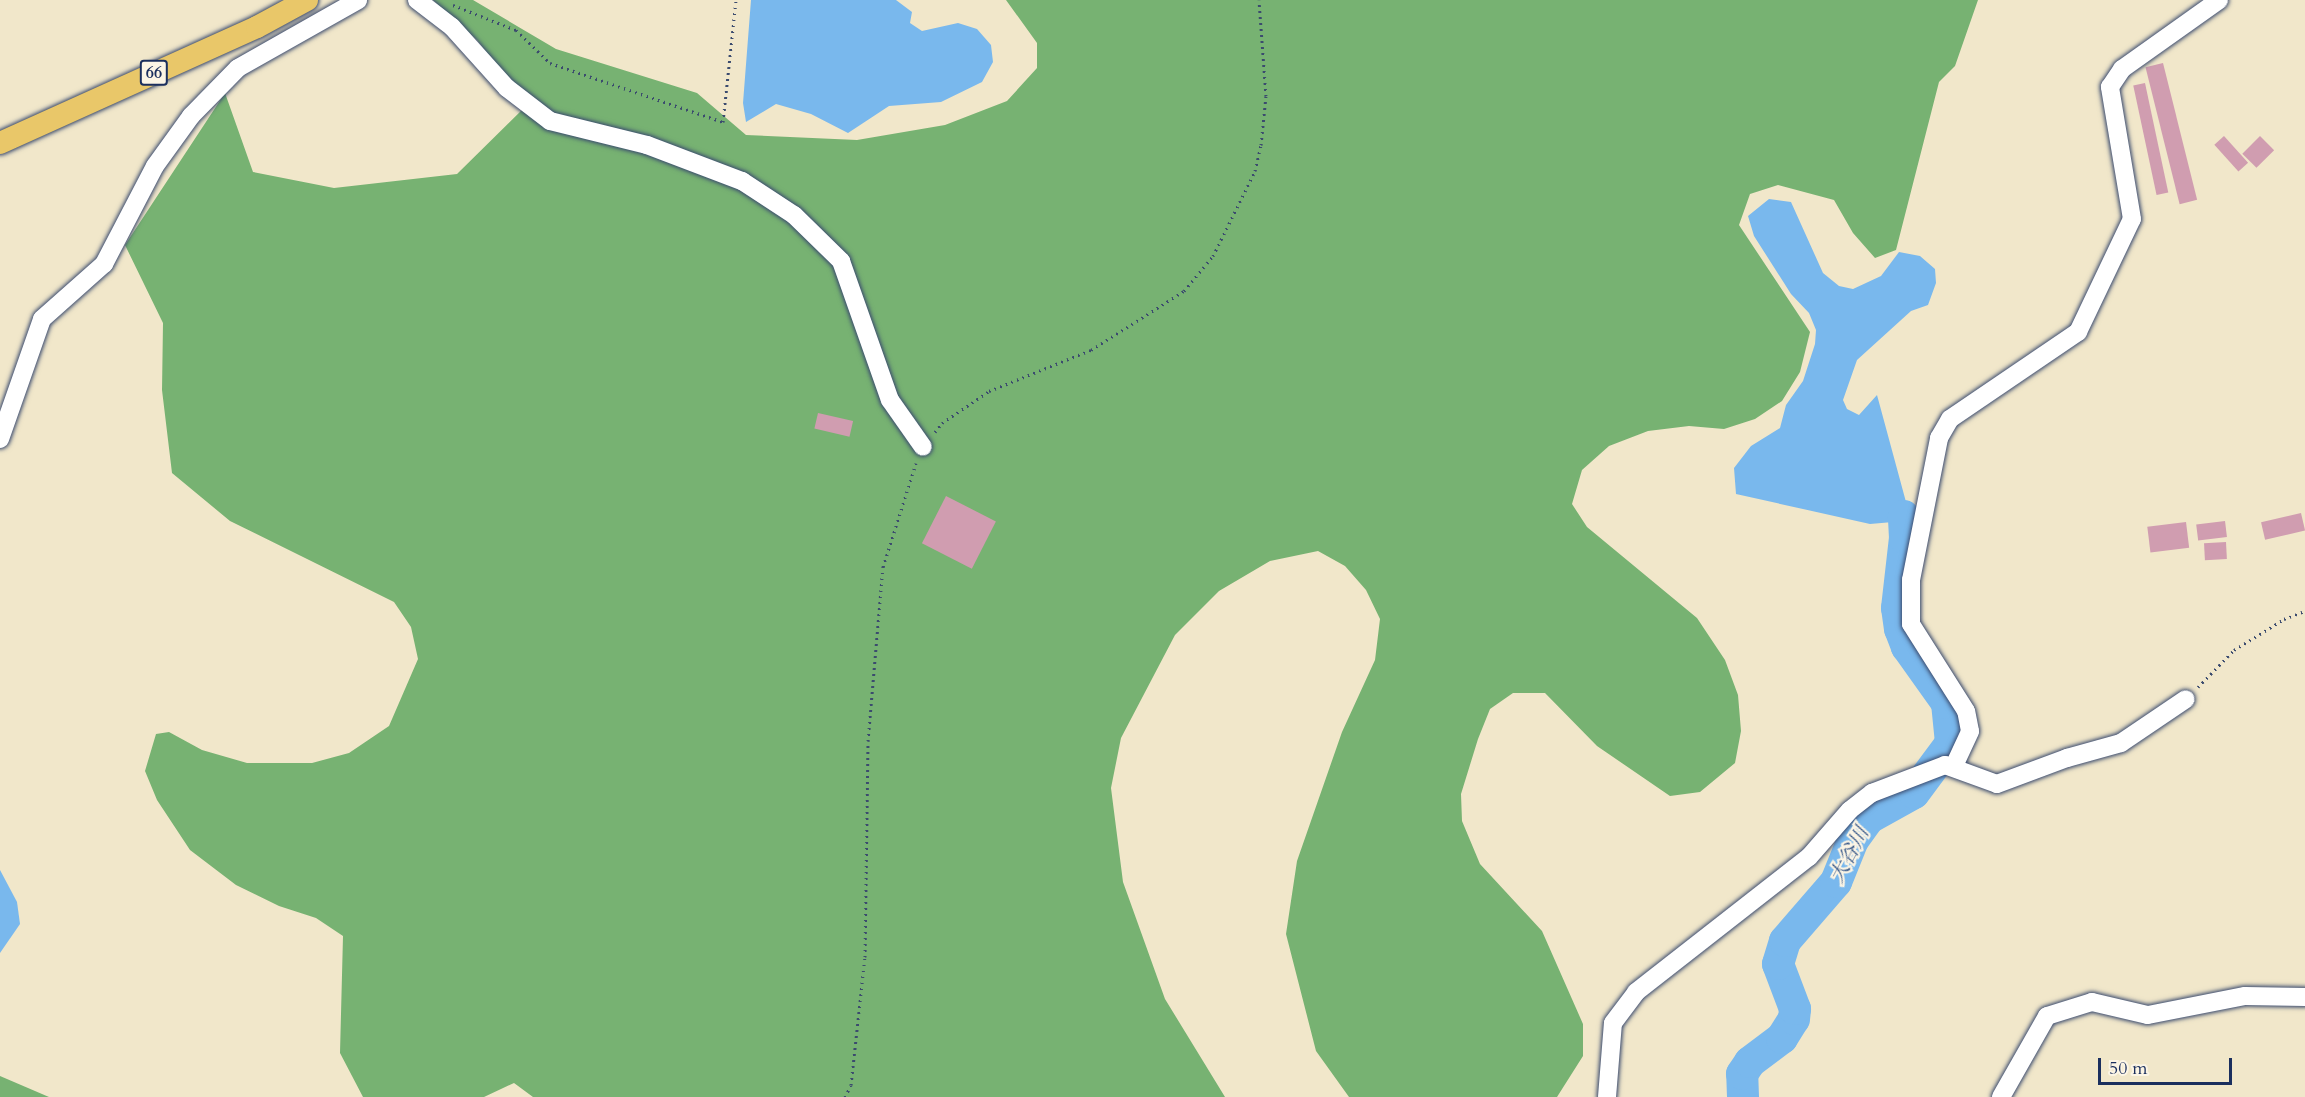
<!DOCTYPE html>
<html>
<head>
<meta charset="utf-8">
<style>
  body { margin:0 }
  #map { position:relative; width:2305px; height:1097px; overflow:hidden; background:#f1e7ca; font-family:Cardo,"Noto Serif JP",serif }
  div>[style] { position:absolute }
  [style*='--x'] { left:calc(var(--x)*1px); top:calc(var(--y)*1px); width:calc(var(--w)*1px); rotate:calc(var(--a)*1deg) }
  .forest>* { inset:0; background:#77b272 }
  .water>* { inset:0; background:#79b8ed }
  .river>* { height:32px; margin:-16px; padding:0 16px; transform-origin:16px; border-radius:16px; background:#79b8ed }
  .building>* { inset:0; background:#d09db0; transform-origin:0 0 }
  .path>* { height:3px; margin-top:-1.5px; transform-origin:0; background:repeating-linear-gradient(90deg,#3b4b6e 0 1.5px,transparent 0 6px) }
  .roads { filter:drop-shadow(0 0 2px #3b4b6e) drop-shadow(0 0 2px #3b4b6e) }
  .minor>* { height:18px; margin:-9px; padding:0 9px; transform-origin:9px; border-radius:9px; background:#fff }
  .major>* { height:22px; margin:-11px; padding:0 11px; transform-origin:11px; border-radius:11px; background:#e9c769 }
  span { translate:-50% -50%; white-space:nowrap; text-align:center; line-height:1.15; -webkit-text-stroke:4.5px #fcf5e5; paint-order:stroke }
  .shield-label span { padding:2px 4px; background:#fcf5e5; border:2px solid; border-radius:4px; -webkit-text-stroke-width:0 }
  .shield-label { font-size:16px; color:#1b2f5e; font-weight:700 }
  .water-label { font-size:20px; color:#375889; font-style:italic }
  .scale { position:absolute; left:2098px; top:1058px; width:134px; height:27px; box-sizing:border-box; border:3px solid #1b2f5e; border-top:0; padding-left:8px; font-size:18px; line-height:21px; white-space:nowrap; color:#1b2f5e; -webkit-text-stroke:4px #fcf5e5; paint-order:stroke }
</style>
</head>
<body>
<div id="map">
  <div class="forest">
    <i style="clip-path:polygon(433px 0,473px 0,556px 49px,697px 93px,746px 135px,857px 140px,945px 125px,1007px 101px,1037px 68px,1037px 43px,1006px 0,1978px 0,1955px 66px,1939px 82px,1896px 250px,1875px 258px,1853px 233px,1834px 200px,1778px 185px,1750px 194px,1739px 225px,1810px 332px,1800px 372px,1782px 401px,1755px 419px,1724px 429px,1689px 426px,1648px 431px,1609px 446px,1582px 470px,1572px 504px,1587px 527px,1697px 618px,1725px 660px,1738px 695px,1741px 731px,1735px 763px,1700px 792px,1670px 796px,1597px 746px,1545px 693px,1513px 693px,1490px 709px,1478px 739px,1461px 794px,1462px 821px,1480px 864px,1542px 931px,1583px 1024px,1583px 1056px,1557px 1097px,1349px 1097px,1316px 1051px,1286px 934px,1297px 861px,1342px 732px,1375px 660px,1380px 619px,1366px 590px,1345px 566px,1318px 551px,1270px 561px,1219px 591px,1175px 635px,1121px 738px,1111px 788px,1123px 882px,1165px 999px,1225px 1097px,533px 1097px,514px 1083px,484px 1097px,363px 1097px,340px 1053px,343px 936px,316px 918px,279px 906px,236px 885px,190px 850px,157px 800px,145px 771px,156px 734px,169px 732px,202px 750px,247px 763px,312px 763px,349px 753px,389px 726px,418px 659px,411px 627px,394px 602px,230px 521px,172px 473px,162px 390px,163px 323px,125px 245px,225px 93px,253px 172px,334px 188px,457px 174px,527px 105px,477px 40px)"></i>
    <i style="clip-path:polygon(0 1076px,49px 1097px,0 1097px)"></i>
  </div>
  <div class="water">
    <i style="clip-path:polygon(751px 0,896px 0,912px 12px,910px 23px,922px 31px,958px 23px,977px 29px,991px 45px,993px 62px,982px 82px,941px 102px,889px 106px,848px 133px,811px 114px,776px 104px,746px 122px,743px 103px)"></i>
    <i style="clip-path:polygon(1769px 199px,1791px 202px,1823px 273px,1839px 286px,1853px 289px,1881px 276px,1899px 252px,1920px 256px,1935px 269px,1936px 283px,1928px 305px,1911px 311px,1857px 360px,1843px 400px,1847px 409px,1859px 415px,1877px 395px,1909px 513px,1893px 522px,1870px 524px,1736px 494px,1734px 468px,1751px 446px,1780px 428px,1786px 405px,1803px 381px,1815px 344px,1816px 330px,1809px 313px,1791px 294px,1754px 236px,1748px 216px)"></i>
    <i style="clip-path:polygon(0 870px,17px 902px,20px 924px,0 953px)"></i>
  </div>
  <div class="river">
    <i style="--x:1743;--y:1097;--w:23;--a:-92"></i>
    <i style="--x:1742;--y:1074;--w:14;--a:-56"></i>
    <i style="--x:1750;--y:1062;--w:40;--a:-37"></i>
    <i style="--x:1782;--y:1038;--w:22;--a:-58"></i>
    <i style="--x:1794;--y:1019;--w:10;--a:-84"></i>
    <i style="--x:1795;--y:1009;--w:48;--a:-110.7"></i>
    <i style="--x:1778;--y:964;--w:24;--a:-73"></i>
    <i style="--x:1785;--y:941;--w:78;--a:-49.2"></i>
    <i style="--x:1836;--y:882;--w:45;--a:-68"></i>
    <i style="--x:1853;--y:840;--w:27;--a:-54"></i>
    <i style="--x:1869;--y:818;--w:51;--a:-29.1"></i>
    <i style="--x:1914;--y:793;--w:62;--a:-53.5"></i>
    <i style="--x:1951;--y:743;--w:40;--a:-95.7"></i>
    <i style="--x:1947;--y:703;--w:69;--a:-125.5"></i>
    <i style="--x:1907;--y:647;--w:19;--a:-111"></i>
    <i style="--x:1900;--y:629;--w:21;--a:-98"></i>
    <i style="--x:1897;--y:608;--w:70;--a:-83.5"></i>
    <i style="--x:1905;--y:538;--w:22;--a:-93"></i>
  </div>
  <div class="building">
    <i style="left:2163px;top:63px;width:141px;height:18px;rotate:76deg"></i>
    <i style="left:2145px;top:83px;width:112px;height:12px;rotate:78deg"></i>
    <i style="left:2224px;top:136px;width:36px;height:13px;rotate:48deg"></i>
    <i style="left:2260px;top:136px;width:20px;height:25px;rotate:45deg"></i>
    <i style="left:818px;top:413px;width:36px;height:16px;rotate:13deg"></i>
    <i style="left:946px;top:496px;width:56px;height:53px;rotate:27deg"></i>
    <i style="left:2301px;top:513px;width:18px;height:41px;rotate:77deg"></i>
    <i style="left:2225px;top:521px;width:16px;height:29px;rotate:83deg"></i>
    <i style="left:2186px;top:522px;width:26px;height:39px;rotate:83deg"></i>
    <i style="left:2226px;top:542px;width:17px;height:22px;rotate:87deg"></i>
  </div>
  <div class="path">
    <i style="--x:453;--y:5;--w:68;--a:21.6"></i>
    <i style="--x:516;--y:30;--w:47;--a:44.1"></i>
    <i style="--x:550;--y:63;--w:183;--a:18.8"></i>
    <i style="--x:723;--y:122;--w:123;--a:-83.9"></i>
    <i style="--x:935;--y:432;--w:11;--a:-52"></i>
    <i style="--x:942;--y:423;--w:57;--a:-34.2"></i>
    <i style="--x:989;--y:391;--w:110;--a:-21.9"></i>
    <i style="--x:1091;--y:350;--w:110;--a:-32.4"></i>
    <i style="--x:1184;--y:291;--w:45;--a:-50.4"></i>
    <i style="--x:1213;--y:256;--w:95;--a:-63.7"></i>
    <i style="--x:1255;--y:171;--w:27;--a:-77"></i>
    <i style="--x:1261;--y:145;--w:49;--a:-84.2"></i>
    <i style="--x:1266;--y:96;--w:96;--a:-94.2"></i>
    <i style="--x:2198;--y:687;--w:52;--a:-45.8"></i>
    <i style="--x:2234;--y:650;--w:59;--a:-31.8"></i>
    <i style="--x:2284;--y:619;--w:22;--a:-21"></i>
    <i style="--x:845;--y:1097;--w:13;--a:-63"></i>
    <i style="--x:851;--y:1085;--w:129;--a:-83.8"></i>
    <i style="--x:865;--y:957;--w:216;--a:-89.2"></i>
    <i style="--x:868;--y:741;--w:175;--a:-85.1"></i>
    <i style="--x:883;--y:567;--w:109;--a:-72.4"></i>
  </div>
  <div class="roads">
    <div class="minor">
      <i style="--x:417;--y:0;--w:44;--a:37.6"></i>
      <i style="--x:452;--y:27;--w:82;--a:48"></i>
      <i style="--x:507;--y:88;--w:54;--a:37.5"></i>
      <i style="--x:550;--y:121;--w:100;--a:13.9"></i>
      <i style="--x:647;--y:145;--w:102;--a:20.8"></i>
      <i style="--x:742;--y:181;--w:62;--a:33.2"></i>
      <i style="--x:794;--y:215;--w:66;--a:44.4"></i>
      <i style="--x:841;--y:261;--w:147;--a:70.6"></i>
      <i style="--x:890;--y:400;--w:57;--a:54.9"></i>
      <i style="--x:0;--y:439;--w:127;--a:-70.7"></i>
      <i style="--x:42;--y:319;--w:83;--a:-41.6"></i>
      <i style="--x:104;--y:264;--w:110;--a:-62.5"></i>
      <i style="--x:155;--y:166;--w:62;--a:-54.2"></i>
      <i style="--x:191;--y:116;--w:67;--a:-45.6"></i>
      <i style="--x:238;--y:68;--w:138;--a:-29.5"></i>
      <i style="--x:1954;--y:766;--w:38;--a:-65"></i>
      <i style="--x:1970;--y:731;--w:20;--a:-101"></i>
      <i style="--x:1966;--y:711;--w:103;--a:-122.3"></i>
      <i style="--x:1911;--y:624;--w:44;--a:-90"></i>
      <i style="--x:1911;--y:580;--w:145;--a:-78.8"></i>
      <i style="--x:1939;--y:438;--w:22;--a:-60"></i>
      <i style="--x:1950;--y:419;--w:155;--a:-34.2"></i>
      <i style="--x:2078;--y:332;--w:125;--a:-64.5"></i>
      <i style="--x:2132;--y:219;--w:134;--a:-99.5"></i>
      <i style="--x:2110;--y:87;--w:22;--a:-56"></i>
      <i style="--x:2122;--y:69;--w:119;--a:-35.4"></i>
      <i style="--x:1607;--y:1097;--w:74;--a:-85.4"></i>
      <i style="--x:1613;--y:1023;--w:39;--a:-53"></i>
      <i style="--x:1636;--y:992;--w:219;--a:-38"></i>
      <i style="--x:1809;--y:857;--w:62;--a:-48.9"></i>
      <i style="--x:1850;--y:810;--w:28;--a:-38"></i>
      <i style="--x:1872;--y:793;--w:78;--a:-21"></i>
      <i style="--x:1945;--y:765;--w:55;--a:20.1"></i>
      <i style="--x:1997;--y:784;--w:75;--a:-20.4"></i>
      <i style="--x:2067;--y:758;--w:56;--a:-15.5"></i>
      <i style="--x:2121;--y:743;--w:78;--a:-34.1"></i>
      <i style="--x:2001;--y:1097;--w:93;--a:-60.4"></i>
      <i style="--x:2047;--y:1016;--w:47;--a:-17.3"></i>
      <i style="--x:2092;--y:1002;--w:57;--a:13.1"></i>
      <i style="--x:2148;--y:1015;--w:99;--a:-11.1"></i>
      <i style="--x:2245;--y:996;--w:60;--a:1"></i>
    </div>
    <div class="major">
      <i style="--x:0;--y:143;--w:282;--a:-24.3"></i>
      <i style="--x:257;--y:27;--w:57;--a:-28.4"></i>
    </div>
  </div>
  <div class="shield-label">
    <span style="left:154px;top:73px">66</span>
  </div>
  <div class="water-label">
    <span style="left:1849px;top:855px;rotate:-62deg">大谷川</span>
  </div>
  <div class="scale">50 m</div>
</div>
</body>
</html>
